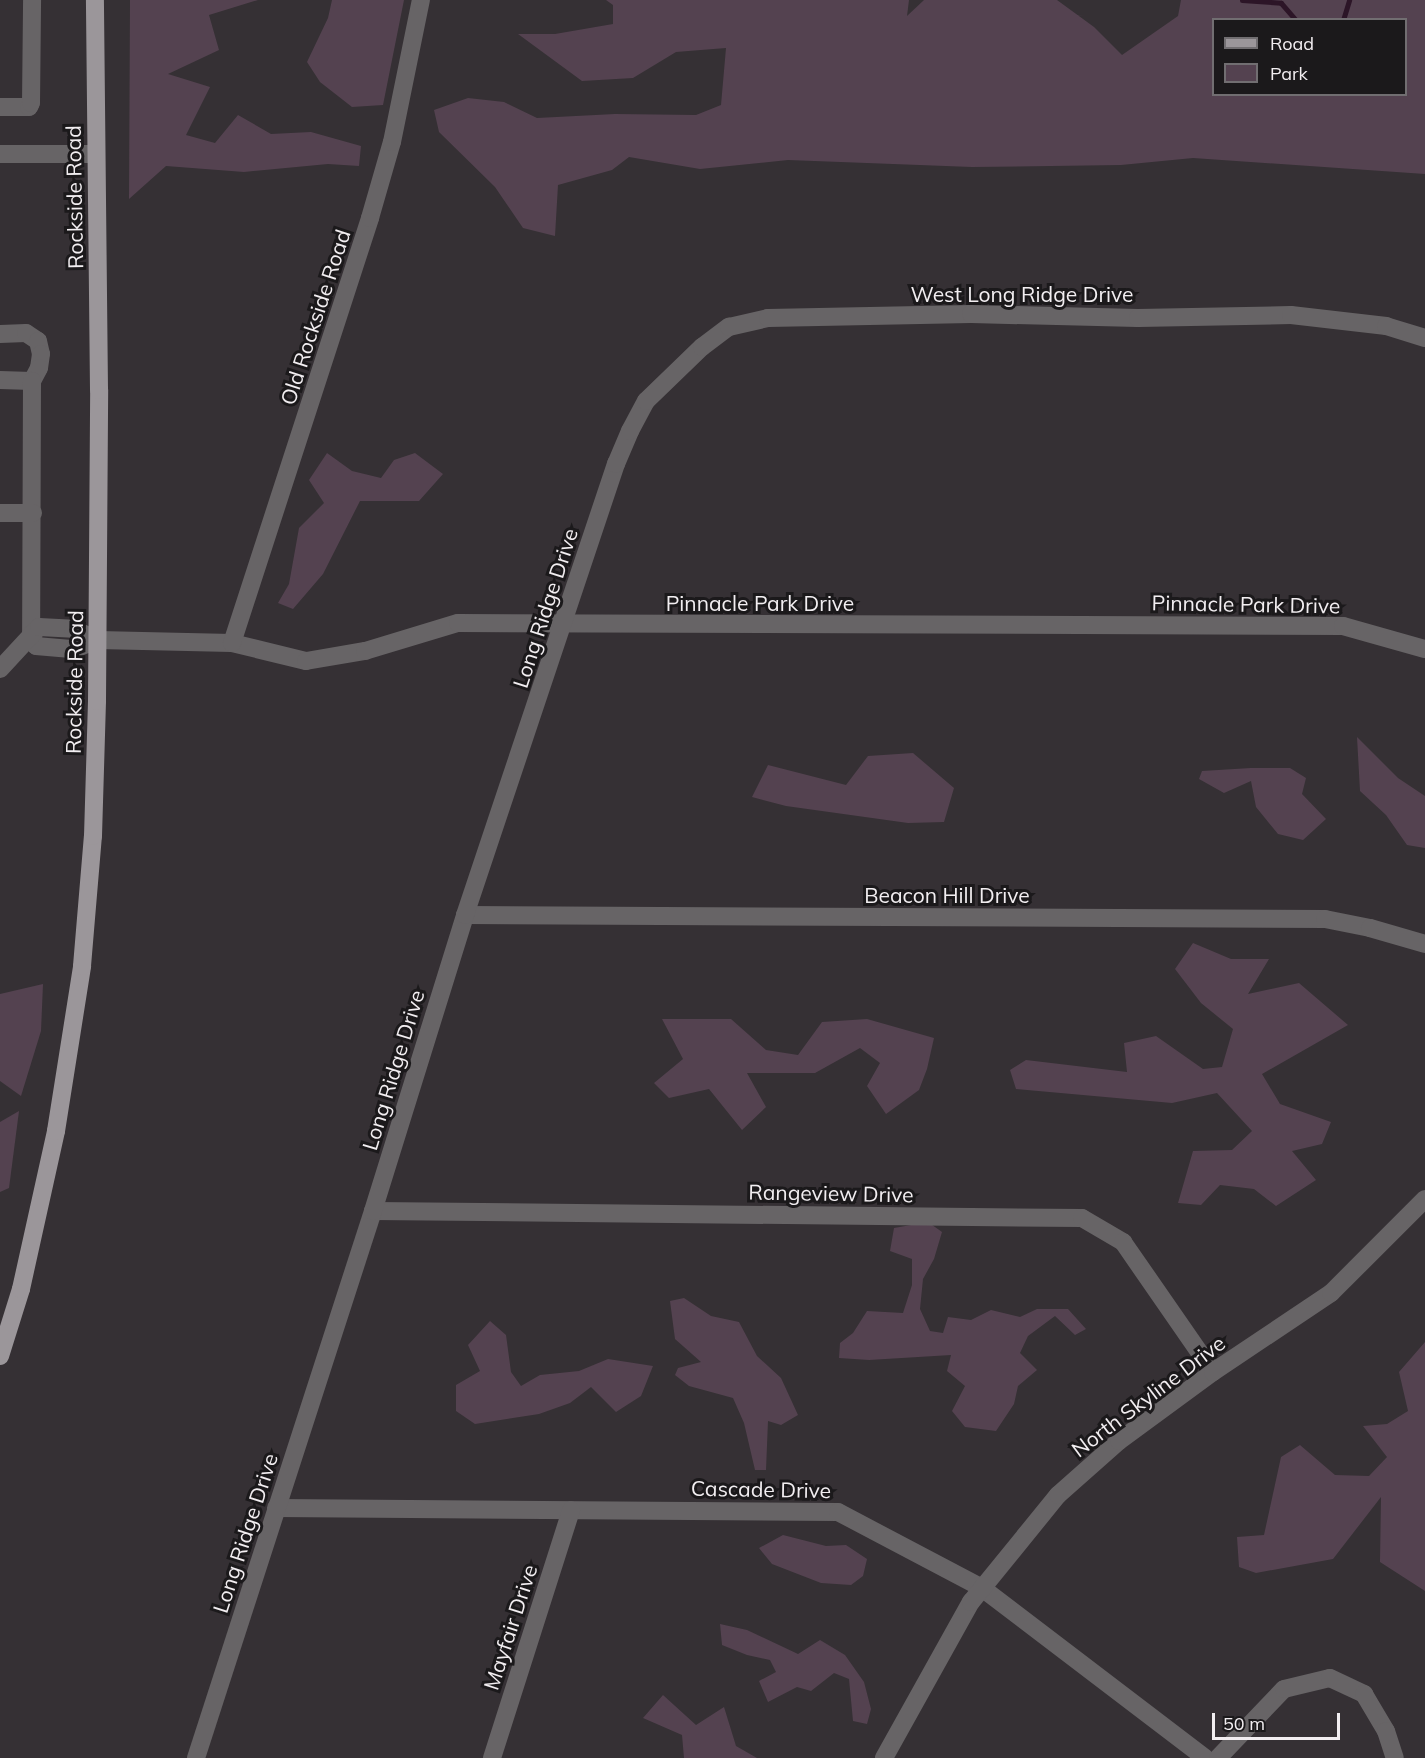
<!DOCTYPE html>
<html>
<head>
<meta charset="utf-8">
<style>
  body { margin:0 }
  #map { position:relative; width:1425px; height:1758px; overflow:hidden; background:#353034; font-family:Mulish,sans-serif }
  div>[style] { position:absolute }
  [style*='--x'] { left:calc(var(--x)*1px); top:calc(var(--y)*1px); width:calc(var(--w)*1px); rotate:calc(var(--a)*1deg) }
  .green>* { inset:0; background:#544250 }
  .stream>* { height:5px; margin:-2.5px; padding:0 2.5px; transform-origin:2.5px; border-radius:2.5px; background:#2c1527 }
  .minor>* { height:18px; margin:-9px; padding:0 9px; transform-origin:9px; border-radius:9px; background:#676466 }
  .major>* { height:18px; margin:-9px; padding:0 9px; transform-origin:9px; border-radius:9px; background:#9b969a }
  span { translate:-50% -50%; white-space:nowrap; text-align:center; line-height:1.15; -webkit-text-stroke:6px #1b191b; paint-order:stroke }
  .street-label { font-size:21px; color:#f2eef1 }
  .legend { position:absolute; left:1212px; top:18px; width:195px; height:78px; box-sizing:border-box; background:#1b191b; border:2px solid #716e71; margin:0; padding:8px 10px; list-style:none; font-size:18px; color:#f2eef1 }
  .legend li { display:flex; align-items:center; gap:12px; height:30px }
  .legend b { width:30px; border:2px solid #716e71 }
  .scale { position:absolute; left:1212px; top:1713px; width:128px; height:27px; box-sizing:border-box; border:3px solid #f2eef1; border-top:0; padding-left:8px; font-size:18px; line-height:21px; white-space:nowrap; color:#f2eef1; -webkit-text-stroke:4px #1b191b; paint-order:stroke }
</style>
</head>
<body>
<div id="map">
  <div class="green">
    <i style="clip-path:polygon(130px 0,258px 0,209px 15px,219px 50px,168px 74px,210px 87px,186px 135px,215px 143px,238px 115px,271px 134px,311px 132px,361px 146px,359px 166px,328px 164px,244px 172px,166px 166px,129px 199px)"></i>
    <i style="clip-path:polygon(332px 0,404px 0,383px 105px,352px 107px,320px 82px,307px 62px,328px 18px)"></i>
    <i style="clip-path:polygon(evenodd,606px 0,909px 0,907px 16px,924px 0,1057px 0,1094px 27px,1122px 55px,1178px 16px,1181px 0,1425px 0,1425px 174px,1193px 158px,1121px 165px,972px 167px,788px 160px,700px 169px,629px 157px,612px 170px,558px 185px,555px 236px,523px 228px,495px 187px,439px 132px,434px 110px,468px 98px,504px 102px,537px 118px,615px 114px,696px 115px,721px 105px,726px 48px,676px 52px,633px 78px,582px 81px,518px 34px,555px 34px,613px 24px,613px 5px,606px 0,1214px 20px,1406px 20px,1406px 94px,1214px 94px,1214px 20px)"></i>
    <i style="clip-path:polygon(327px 453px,352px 471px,381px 478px,394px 460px,415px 453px,443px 474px,419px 501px,360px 501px,323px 574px,293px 609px,278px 603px,289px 584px,299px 528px,324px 503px,309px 480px)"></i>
    <i style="clip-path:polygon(1357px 737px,1398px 778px,1425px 796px,1425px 848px,1407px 845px,1386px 815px,1360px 791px)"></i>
    <i style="clip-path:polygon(913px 753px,954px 788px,944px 822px,908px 823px,786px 806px,752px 797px,768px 765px,846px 785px,868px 756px)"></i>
    <i style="clip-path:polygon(1251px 768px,1290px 768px,1306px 778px,1302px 794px,1326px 819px,1303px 840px,1278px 834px,1256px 807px,1251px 781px,1224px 793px,1199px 779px,1202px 771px)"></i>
    <i style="clip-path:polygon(1193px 943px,1231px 959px,1269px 959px,1248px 994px,1299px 983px,1348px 1025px,1262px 1074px,1280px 1104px,1331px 1122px,1322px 1144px,1292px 1151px,1316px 1180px,1276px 1206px,1254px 1189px,1220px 1185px,1201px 1205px,1178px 1203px,1193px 1151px,1232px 1150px,1252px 1131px,1217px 1093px,1172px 1103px,1016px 1089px,1010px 1070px,1026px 1060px,1127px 1072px,1124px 1043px,1156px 1036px,1203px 1069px,1222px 1067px,1233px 1029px,1201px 1003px,1175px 969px)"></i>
    <i style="clip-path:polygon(43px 984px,41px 1031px,21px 1096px,0 1081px,0 994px)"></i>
    <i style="clip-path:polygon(662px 1019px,731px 1019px,766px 1050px,798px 1055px,822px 1022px,867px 1019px,934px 1038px,927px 1069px,919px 1090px,886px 1114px,867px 1086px,880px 1063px,860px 1048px,815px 1073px,747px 1073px,766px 1107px,742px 1130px,709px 1089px,669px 1098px,654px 1083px,683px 1059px)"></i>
    <i style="clip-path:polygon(19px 1111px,9px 1188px,0 1192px,0 1122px)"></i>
    <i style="clip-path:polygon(928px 1222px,942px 1232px,934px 1259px,923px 1279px,920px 1309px,930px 1331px,943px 1333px,948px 1317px,971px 1320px,991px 1310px,1020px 1317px,1037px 1309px,1068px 1309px,1086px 1329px,1075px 1335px,1055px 1316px,1028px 1336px,1020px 1353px,1037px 1370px,1018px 1386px,1014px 1404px,996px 1431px,965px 1427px,952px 1411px,965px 1386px,947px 1371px,951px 1355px,869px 1360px,839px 1358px,840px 1343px,853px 1333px,867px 1311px,903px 1313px,912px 1285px,912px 1259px,890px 1251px,894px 1228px)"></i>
    <i style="clip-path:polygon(684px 1298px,711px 1316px,739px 1322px,757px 1356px,781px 1378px,798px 1415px,781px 1425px,768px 1421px,766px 1470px,755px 1470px,744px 1423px,733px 1398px,689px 1386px,675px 1375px,678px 1368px,701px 1362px,675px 1339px,670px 1301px)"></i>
    <i style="clip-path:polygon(490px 1321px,506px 1335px,511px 1372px,521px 1386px,540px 1375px,579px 1371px,608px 1359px,653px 1366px,641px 1396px,616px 1412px,591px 1387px,570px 1403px,539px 1414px,475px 1424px,456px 1411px,456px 1385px,480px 1371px,468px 1345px)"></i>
    <i style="clip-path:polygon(1425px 1342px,1425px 1591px,1380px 1562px,1381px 1497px,1333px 1559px,1256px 1573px,1239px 1567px,1237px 1537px,1264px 1535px,1281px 1457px,1300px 1445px,1335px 1475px,1369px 1476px,1387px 1457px,1363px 1426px,1387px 1424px,1408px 1411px,1399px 1372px)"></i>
    <i style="clip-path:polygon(783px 1535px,826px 1546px,846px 1545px,867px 1559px,863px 1576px,851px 1585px,821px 1583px,772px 1564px,759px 1548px)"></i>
    <i style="clip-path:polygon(720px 1624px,747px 1630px,798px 1654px,820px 1640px,845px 1655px,864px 1682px,871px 1709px,867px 1724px,853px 1721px,849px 1679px,834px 1673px,811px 1691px,797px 1687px,768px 1702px,759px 1681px,776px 1672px,770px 1660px,747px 1655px,722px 1645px)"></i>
    <i style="clip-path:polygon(663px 1695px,696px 1725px,724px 1707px,736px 1746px,757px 1758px,684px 1758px,682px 1735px,643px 1718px)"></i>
  </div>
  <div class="stream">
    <i style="--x:1242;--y:0;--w:39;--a:4"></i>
    <i style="--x:1281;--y:3;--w:23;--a:49"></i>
    <i style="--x:1343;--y:20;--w:21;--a:-73"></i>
  </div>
  <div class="minor">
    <i style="--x:0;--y:107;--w:29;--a:0"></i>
    <i style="--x:29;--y:107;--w:4;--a:-63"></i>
    <i style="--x:31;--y:103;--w:103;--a:-89.4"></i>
    <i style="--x:0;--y:154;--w:96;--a:0"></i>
    <i style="--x:0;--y:334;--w:26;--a:-2"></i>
    <i style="--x:26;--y:333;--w:14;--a:34"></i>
    <i style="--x:38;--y:341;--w:13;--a:77"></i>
    <i style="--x:41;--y:354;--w:14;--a:98"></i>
    <i style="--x:39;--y:368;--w:15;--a:118"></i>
    <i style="--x:32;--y:381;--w:32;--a:-178"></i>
    <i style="--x:32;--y:381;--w:253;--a:90.2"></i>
    <i style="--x:31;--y:634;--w:13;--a:67"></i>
    <i style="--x:36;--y:646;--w:38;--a:5"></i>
    <i style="--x:74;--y:649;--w:26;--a:-21"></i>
    <i style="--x:98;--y:640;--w:134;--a:1.3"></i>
    <i style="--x:232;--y:643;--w:76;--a:13.7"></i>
    <i style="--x:306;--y:661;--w:60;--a:-9.6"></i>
    <i style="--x:365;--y:651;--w:97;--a:-16.8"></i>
    <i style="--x:458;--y:623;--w:885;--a:0.19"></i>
    <i style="--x:1343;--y:626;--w:85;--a:15.7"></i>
    <i style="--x:0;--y:513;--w:33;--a:0"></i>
    <i style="--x:232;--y:643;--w:447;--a:-72"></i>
    <i style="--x:370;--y:218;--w:79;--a:-73.9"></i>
    <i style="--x:392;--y:142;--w:145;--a:-78.5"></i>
    <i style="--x:0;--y:669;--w:57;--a:-47.1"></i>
    <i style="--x:39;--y:627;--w:34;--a:3"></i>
    <i style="--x:73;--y:629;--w:27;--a:24"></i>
    <i style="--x:465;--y:915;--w:860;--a:0.27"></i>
    <i style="--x:1325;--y:919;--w:46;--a:11.3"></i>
    <i style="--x:1370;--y:928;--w:57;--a:16.2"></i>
    <i style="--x:373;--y:1211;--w:709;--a:0.57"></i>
    <i style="--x:1082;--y:1218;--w:48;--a:30.3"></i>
    <i style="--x:1123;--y:1242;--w:158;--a:55.3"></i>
    <i style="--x:276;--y:1508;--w:562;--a:0.41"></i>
    <i style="--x:838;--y:1512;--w:163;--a:27.8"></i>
    <i style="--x:982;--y:1588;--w:280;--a:37.3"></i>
    <i style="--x:196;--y:1758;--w:575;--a:-72.07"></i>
    <i style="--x:373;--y:1211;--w:310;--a:-72.7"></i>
    <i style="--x:465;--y:915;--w:476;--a:-71.5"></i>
    <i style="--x:616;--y:464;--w:36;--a:-67"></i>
    <i style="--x:630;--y:431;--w:34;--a:-62"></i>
    <i style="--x:646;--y:401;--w:78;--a:-44"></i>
    <i style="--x:702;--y:347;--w:34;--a:-37"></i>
    <i style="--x:729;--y:327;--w:40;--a:-13"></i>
    <i style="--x:768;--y:318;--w:203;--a:-1.1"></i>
    <i style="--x:971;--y:314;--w:167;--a:1.4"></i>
    <i style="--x:1138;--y:318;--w:153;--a:-1.1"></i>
    <i style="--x:1291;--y:315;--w:96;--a:6.6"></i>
    <i style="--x:1386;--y:326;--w:41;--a:17.1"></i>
    <i style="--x:492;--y:1758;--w:260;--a:-72.3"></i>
    <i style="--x:884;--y:1758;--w:179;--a:-60.9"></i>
    <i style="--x:971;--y:1602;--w:138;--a:-50.9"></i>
    <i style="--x:1058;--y:1495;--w:81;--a:-41.5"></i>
    <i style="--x:1119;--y:1441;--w:117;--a:-36.3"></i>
    <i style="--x:1213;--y:1372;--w:142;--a:-33.8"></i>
    <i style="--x:1331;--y:1293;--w:133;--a:-45"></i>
    <i style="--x:1218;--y:1758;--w:95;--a:-46.3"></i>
    <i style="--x:1284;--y:1689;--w:47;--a:-13.4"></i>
    <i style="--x:1330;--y:1678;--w:38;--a:25"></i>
    <i style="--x:1364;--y:1694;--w:43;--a:59.3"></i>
    <i style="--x:1386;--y:1731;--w:28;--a:72"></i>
  </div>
  <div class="major">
    <i style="--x:0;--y:1356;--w:70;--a:-72.6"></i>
    <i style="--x:21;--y:1289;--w:162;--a:-77.5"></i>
    <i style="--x:56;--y:1131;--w:167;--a:-81"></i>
    <i style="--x:82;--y:966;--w:130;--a:-85.2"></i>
    <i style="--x:93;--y:836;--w:135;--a:-88.3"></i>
    <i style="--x:97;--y:701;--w:311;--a:-89.6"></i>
    <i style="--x:99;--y:390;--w:390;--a:-90.6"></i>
  </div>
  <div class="street-label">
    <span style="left:74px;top:197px;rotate:-91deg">Rockside Road</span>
    <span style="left:1022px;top:294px">West Long Ridge Drive</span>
    <span style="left:315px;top:317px;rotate:-72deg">Old Rockside Road</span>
    <span style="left:760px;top:603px">Pinnacle Park Drive</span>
    <span style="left:1246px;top:604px;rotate:1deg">Pinnacle Park Drive</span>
    <span style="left:545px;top:608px;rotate:-72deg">Long Ridge Drive</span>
    <span style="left:74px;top:682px;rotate:-89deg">Rockside Road</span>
    <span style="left:947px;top:895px">Beacon Hill Drive</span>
    <span style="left:393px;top:1070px;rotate:-73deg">Long Ridge Drive</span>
    <span style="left:831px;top:1193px;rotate:1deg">Rangeview Drive</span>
    <span style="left:1148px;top:1396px;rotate:-37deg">North Skyline Drive</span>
    <span style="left:761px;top:1489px;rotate:1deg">Cascade Drive</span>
    <span style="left:245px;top:1533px;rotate:-72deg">Long Ridge Drive</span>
    <span style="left:510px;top:1627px;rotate:-72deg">Mayfair Drive</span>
  </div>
  <ul class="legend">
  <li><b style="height:8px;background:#9b969a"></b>Road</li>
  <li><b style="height:16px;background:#544250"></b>Park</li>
  </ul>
  <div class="scale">50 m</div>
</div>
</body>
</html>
